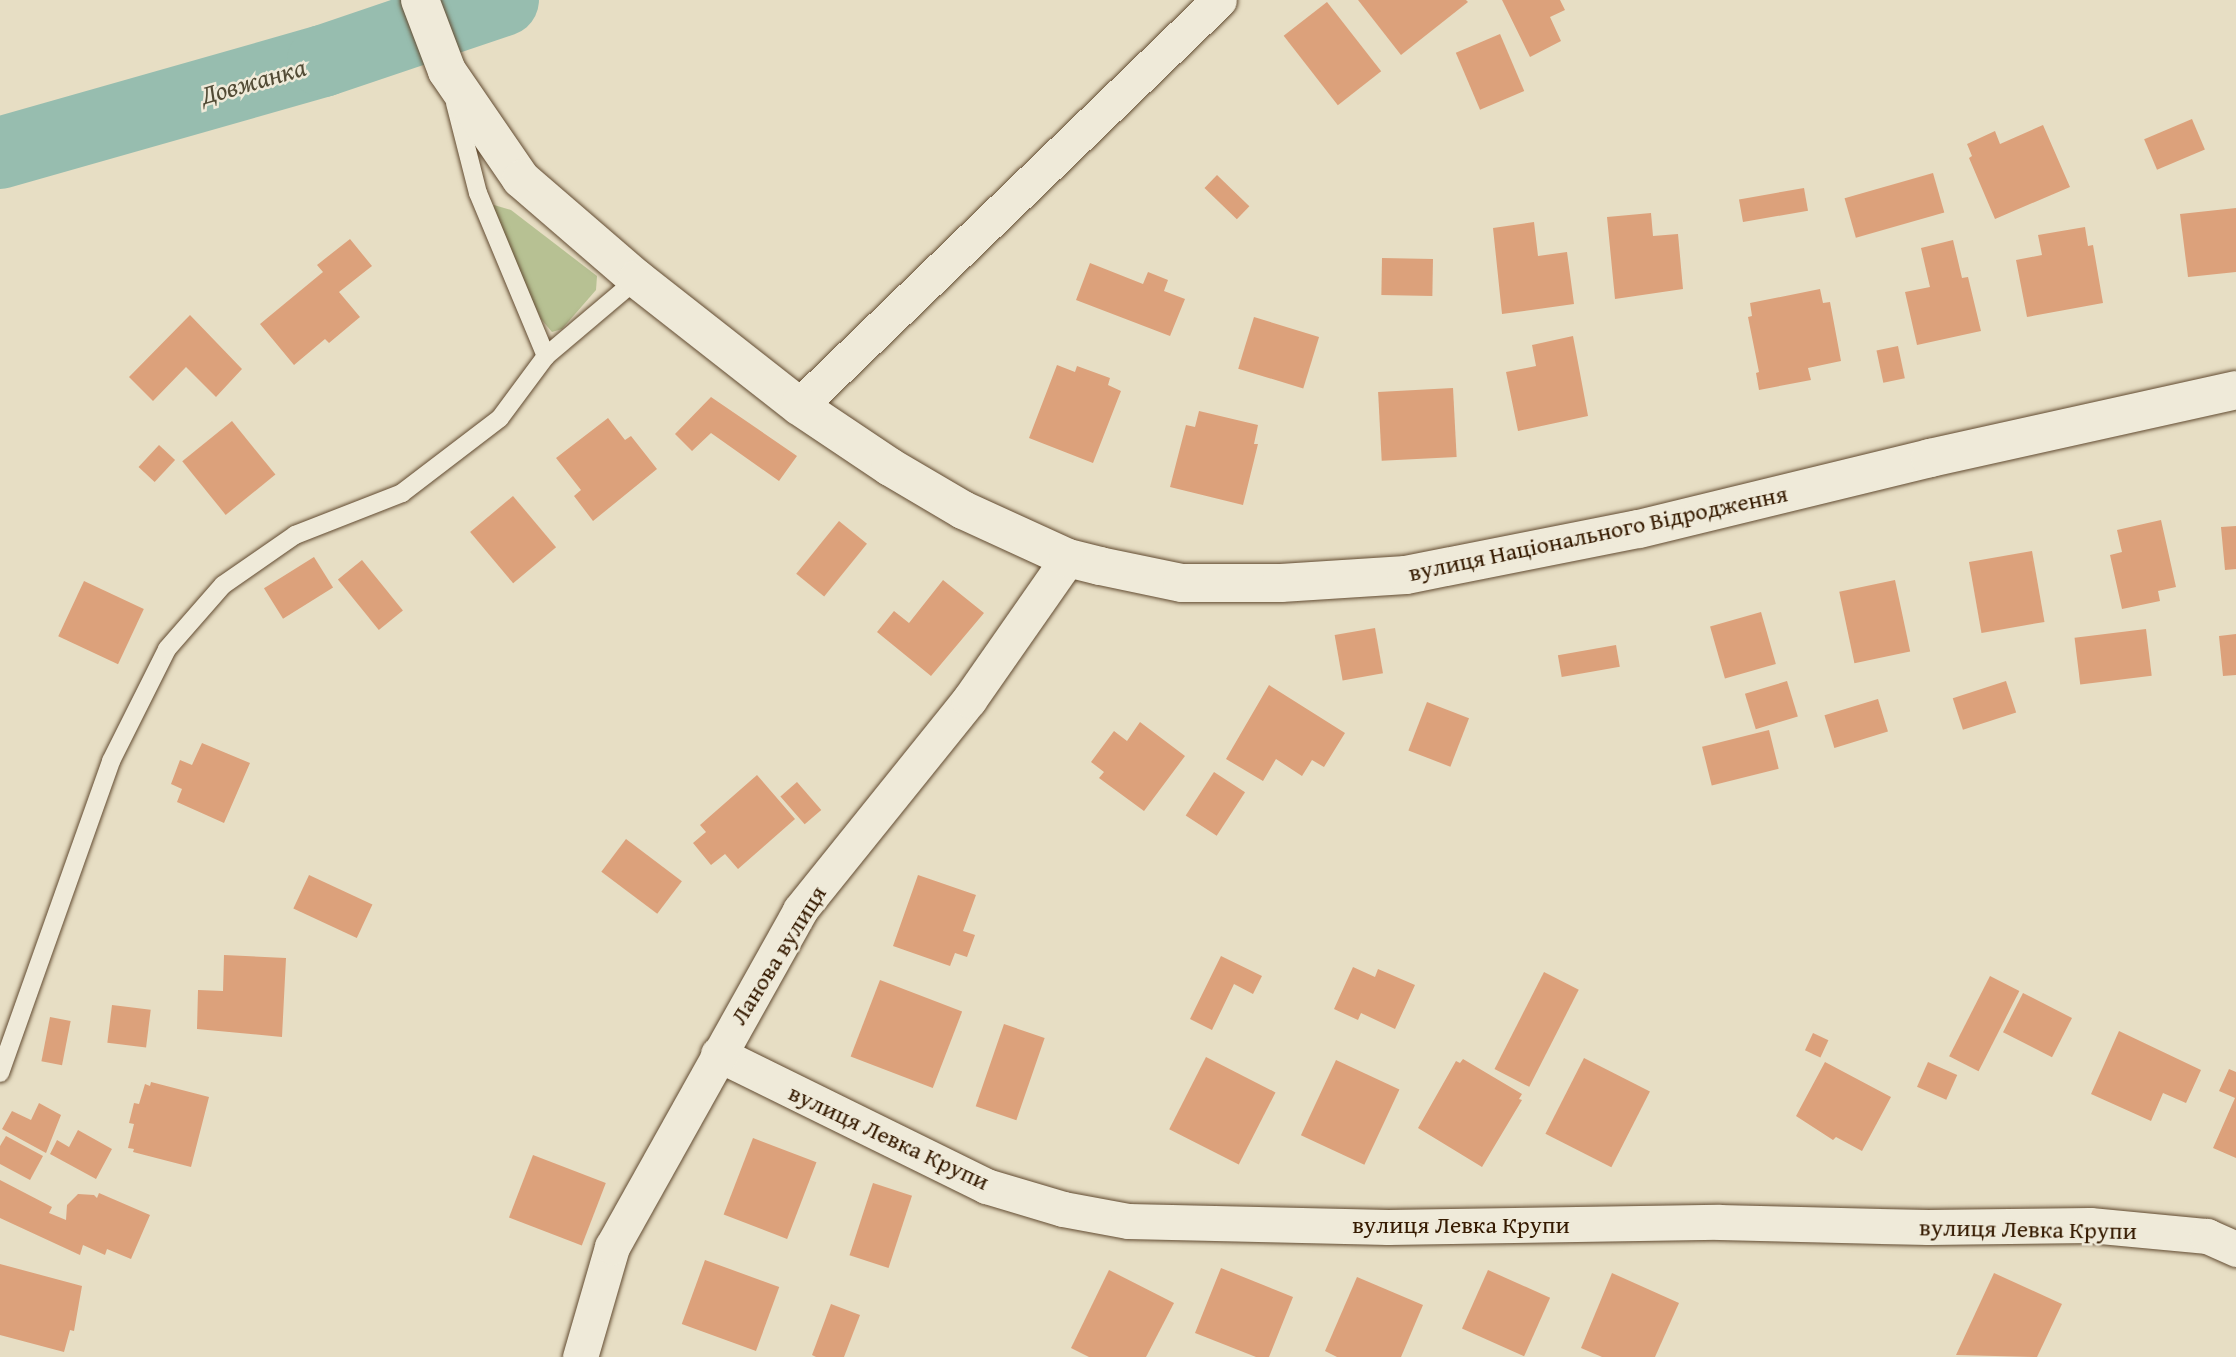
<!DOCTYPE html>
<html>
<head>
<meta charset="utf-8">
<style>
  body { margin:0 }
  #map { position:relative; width:2236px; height:1357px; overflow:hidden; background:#e7dec4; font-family:"Gentium Book Plus",serif }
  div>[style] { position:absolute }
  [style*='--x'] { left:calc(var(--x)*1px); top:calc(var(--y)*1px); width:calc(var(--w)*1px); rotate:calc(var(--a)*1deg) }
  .green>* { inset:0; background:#b7c193 }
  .river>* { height:72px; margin:-36px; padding:0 36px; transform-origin:36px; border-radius:36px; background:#97bdaf }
  .building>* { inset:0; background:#dca17b; transform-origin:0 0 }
  .roads { filter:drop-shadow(0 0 2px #624b31) drop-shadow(0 0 2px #624b31) }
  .lane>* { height:18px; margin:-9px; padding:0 9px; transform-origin:9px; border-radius:9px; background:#efead9 }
  .street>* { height:35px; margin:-17.5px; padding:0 17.5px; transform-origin:17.5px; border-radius:17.5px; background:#efead9 }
  .secondary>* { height:38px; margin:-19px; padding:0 19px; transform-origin:19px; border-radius:19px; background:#efead9 }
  span { translate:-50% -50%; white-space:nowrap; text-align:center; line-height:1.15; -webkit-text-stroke:5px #efead9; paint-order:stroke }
  .street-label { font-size:24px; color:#351a00 }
  .water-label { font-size:26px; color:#524b35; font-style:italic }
</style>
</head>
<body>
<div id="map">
  <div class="green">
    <i style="clip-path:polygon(494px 205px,511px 210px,597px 276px,596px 290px,562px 329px,552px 332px,541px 319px,492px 213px)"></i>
  </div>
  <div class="river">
    <i style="--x:0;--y:153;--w:336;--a:-15.9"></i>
    <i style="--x:323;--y:61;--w:190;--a:-18.7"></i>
  </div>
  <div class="building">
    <i style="clip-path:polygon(1358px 0,1466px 0,1468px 2px,1401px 55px)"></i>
    <i style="clip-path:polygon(1502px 0,1560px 0,1565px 10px,1550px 17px,1561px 41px,1530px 57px)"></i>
    <i style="left:1327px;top:2px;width:88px;height:55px;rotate:52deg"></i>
    <i style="left:1500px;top:34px;width:62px;height:48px;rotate:67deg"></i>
    <i style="left:2192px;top:119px;width:33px;height:52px;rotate:67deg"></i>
    <i style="clip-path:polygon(2043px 125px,2070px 187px,1995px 219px,1969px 158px,1972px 156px,1967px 144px,1995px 131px,2000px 144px)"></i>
    <i style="left:1933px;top:173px;width:41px;height:92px;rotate:74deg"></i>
    <i style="left:1217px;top:175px;width:45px;height:18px;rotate:44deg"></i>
    <i style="left:1804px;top:188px;width:23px;height:66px;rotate:80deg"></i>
    <i style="clip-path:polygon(2236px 208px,2236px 272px,2188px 277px,2180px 214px)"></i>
    <i style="clip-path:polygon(1651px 213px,1653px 236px,1678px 234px,1683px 289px,1615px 299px,1607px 217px)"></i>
    <i style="clip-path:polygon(1534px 222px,1538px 256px,1567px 252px,1574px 304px,1502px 314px,1493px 228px)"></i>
    <i style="clip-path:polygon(2085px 227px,2088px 246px,2093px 245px,2103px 303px,2027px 317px,2016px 260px,2042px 255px,2038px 235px)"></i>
    <i style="clip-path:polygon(350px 239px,372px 266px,339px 292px,360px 317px,329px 343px,325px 339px,294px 365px,260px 324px,323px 272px,317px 265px)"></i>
    <i style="clip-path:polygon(1953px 240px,1962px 278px,1968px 277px,1981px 331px,1917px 345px,1905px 292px,1930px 287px,1921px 248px)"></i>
    <i style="left:1382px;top:258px;width:51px;height:37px;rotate:1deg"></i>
    <i style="clip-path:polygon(1090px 263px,1143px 284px,1148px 272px,1168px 280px,1164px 291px,1185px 299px,1170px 336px,1076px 300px)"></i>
    <i style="clip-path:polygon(1820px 289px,1823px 303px,1830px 302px,1841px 361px,1808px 368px,1811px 380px,1759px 390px,1756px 373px,1759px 372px,1748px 317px,1752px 316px,1750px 303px)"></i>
    <i style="clip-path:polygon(190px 315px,242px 369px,216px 397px,186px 367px,153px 401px,129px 377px)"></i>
    <i style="left:1254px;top:317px;width:68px;height:54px;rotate:17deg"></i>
    <i style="clip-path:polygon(1573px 336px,1588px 416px,1518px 431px,1506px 372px,1536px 366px,1532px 345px)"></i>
    <i style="left:1898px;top:346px;width:33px;height:22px;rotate:78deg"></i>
    <i style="clip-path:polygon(1057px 365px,1075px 372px,1077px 366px,1110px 378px,1108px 385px,1121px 391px,1093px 463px,1029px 438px)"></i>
    <i style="left:1453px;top:388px;width:69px;height:75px;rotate:87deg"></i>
    <i style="clip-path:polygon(711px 397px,797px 456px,779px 481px,711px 433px,692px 451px,675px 434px)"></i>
    <i style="clip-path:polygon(1199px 411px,1258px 425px,1254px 444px,1258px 444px,1243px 505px,1170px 487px,1186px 425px,1195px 427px)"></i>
    <i style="clip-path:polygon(608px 418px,625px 440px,631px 436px,657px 469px,593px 521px,574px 496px,581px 490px,556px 458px)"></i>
    <i style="left:232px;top:421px;width:69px;height:64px;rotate:51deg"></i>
    <i style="left:159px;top:445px;width:22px;height:30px;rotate:43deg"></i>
    <i style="left:513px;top:496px;width:67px;height:56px;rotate:50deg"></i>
    <i style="clip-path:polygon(2161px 520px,2176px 587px,2158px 591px,2160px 601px,2122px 609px,2110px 555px,2122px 552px,2117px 530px)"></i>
    <i style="left:839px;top:521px;width:36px;height:68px;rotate:39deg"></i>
    <i style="clip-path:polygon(2236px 526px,2236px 569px,2225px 570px,2221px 527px)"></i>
    <i style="left:2032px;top:551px;width:72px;height:64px;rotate:80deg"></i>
    <i style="left:314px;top:557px;width:36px;height:59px;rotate:58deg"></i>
    <i style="left:362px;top:560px;width:65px;height:31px;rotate:51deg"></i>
    <i style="clip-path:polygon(943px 580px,984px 613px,931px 676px,877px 632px,894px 611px,909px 623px)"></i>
    <i style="left:1895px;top:580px;width:73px;height:57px;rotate:78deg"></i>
    <i style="left:84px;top:581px;width:66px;height:61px;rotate:25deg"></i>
    <i style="left:1761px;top:612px;width:54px;height:53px;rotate:74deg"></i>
    <i style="left:1375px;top:628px;width:46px;height:41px;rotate:80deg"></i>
    <i style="left:2146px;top:629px;width:47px;height:72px;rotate:83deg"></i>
    <i style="clip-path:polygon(2236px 634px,2236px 675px,2223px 676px,2219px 636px)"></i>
    <i style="left:1616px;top:645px;width:22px;height:59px;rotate:80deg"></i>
    <i style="left:1787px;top:681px;width:37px;height:44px;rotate:73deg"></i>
    <i style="left:2006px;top:681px;width:33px;height:56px;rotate:72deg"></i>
    <i style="clip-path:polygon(1269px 685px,1345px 733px,1324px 767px,1312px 760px,1302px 776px,1276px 759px,1263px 781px,1226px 759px)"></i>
    <i style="left:1878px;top:699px;width:34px;height:56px;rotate:73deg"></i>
    <i style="left:1427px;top:702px;width:45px;height:52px;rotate:21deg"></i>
    <i style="clip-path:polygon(1140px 722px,1185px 756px,1144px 811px,1099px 778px,1104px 772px,1091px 762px,1114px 731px,1127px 741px)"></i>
    <i style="left:1769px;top:730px;width:40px;height:69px;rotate:76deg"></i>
    <i style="clip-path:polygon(202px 743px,250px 763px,224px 823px,177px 802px,182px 789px,171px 784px,180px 760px,192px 765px)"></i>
    <i style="left:1214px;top:772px;width:37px;height:52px;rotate:33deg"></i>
    <i style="clip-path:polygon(757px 775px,795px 819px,738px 869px,725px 854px,711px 865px,693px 843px,706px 832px,700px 825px)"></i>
    <i style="left:797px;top:782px;width:37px;height:22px;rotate:49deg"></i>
    <i style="left:626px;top:839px;width:70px;height:41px;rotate:37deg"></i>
    <i style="left:309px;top:875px;width:70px;height:37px;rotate:25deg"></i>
    <i style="clip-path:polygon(918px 875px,976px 895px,963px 931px,975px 935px,967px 957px,955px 953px,950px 966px,893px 946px)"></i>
    <i style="clip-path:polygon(224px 955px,286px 958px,282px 1037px,197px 1029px,198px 990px,223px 991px)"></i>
    <i style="clip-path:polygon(1221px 956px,1262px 976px,1253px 994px,1234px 984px,1212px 1030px,1190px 1019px)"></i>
    <i style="clip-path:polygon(1353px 967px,1375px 977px,1378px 969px,1415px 985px,1395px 1029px,1361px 1013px,1358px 1020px,1334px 1009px)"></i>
    <i style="left:1544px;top:972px;width:39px;height:109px;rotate:27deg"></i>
    <i style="left:1990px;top:976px;width:33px;height:90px;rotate:27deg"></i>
    <i style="left:880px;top:980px;width:88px;height:82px;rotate:21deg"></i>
    <i style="left:2023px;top:993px;width:55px;height:44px;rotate:27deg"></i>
    <i style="left:112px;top:1005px;width:39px;height:38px;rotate:7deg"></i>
    <i style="left:50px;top:1017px;width:21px;height:45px;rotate:11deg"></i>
    <i style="left:1004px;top:1024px;width:43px;height:87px;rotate:19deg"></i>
    <i style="clip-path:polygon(2119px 1031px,2201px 1070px,2186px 1103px,2163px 1093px,2151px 1121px,2091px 1094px)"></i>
    <i style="left:1813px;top:1033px;width:17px;height:19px;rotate:25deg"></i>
    <i style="left:1206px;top:1057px;width:78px;height:81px;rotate:27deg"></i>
    <i style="left:1584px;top:1058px;width:74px;height:85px;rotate:27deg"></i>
    <i style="clip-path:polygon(1463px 1059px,1522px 1094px,1519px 1099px,1522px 1100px,1482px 1167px,1418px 1128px,1456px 1061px,1460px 1063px)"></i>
    <i style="left:1336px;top:1060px;width:70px;height:83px;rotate:25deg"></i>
    <i style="clip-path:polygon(1825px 1062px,1891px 1097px,1862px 1151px,1836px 1137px,1833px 1140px,1796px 1116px)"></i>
    <i style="left:1928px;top:1062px;width:32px;height:27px;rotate:24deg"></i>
    <i style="clip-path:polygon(2229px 1069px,2236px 1072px,2236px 1158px,2213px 1148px,2235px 1098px,2219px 1091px)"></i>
    <i style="clip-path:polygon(151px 1082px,209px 1097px,191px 1167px,133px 1152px,134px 1149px,128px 1148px,134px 1124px,129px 1123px,134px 1103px,139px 1104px,145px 1084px,150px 1086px)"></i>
    <i style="clip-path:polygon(39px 1103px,61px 1115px,46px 1153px,2px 1129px,12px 1111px,31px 1120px)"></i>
    <i style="clip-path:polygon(78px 1130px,112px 1149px,96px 1179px,50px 1154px,57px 1140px,69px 1147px)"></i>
    <i style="clip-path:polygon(6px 1136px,43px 1156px,30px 1180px,0 1164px,0 1146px)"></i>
    <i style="left:753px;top:1138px;width:68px;height:82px;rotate:21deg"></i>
    <i style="left:533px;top:1155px;width:78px;height:67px;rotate:21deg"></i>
    <i style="clip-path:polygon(0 1180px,52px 1207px,49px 1213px,66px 1220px,67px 1205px,78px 1194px,94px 1195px,97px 1198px,99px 1193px,150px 1215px,131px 1259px,107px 1249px,105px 1255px,83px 1245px,80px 1255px,0 1218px)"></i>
    <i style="left:873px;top:1183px;width:41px;height:76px;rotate:18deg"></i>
    <i style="left:705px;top:1260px;width:79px;height:68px;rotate:20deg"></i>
    <i style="clip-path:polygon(0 1264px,82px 1286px,74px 1331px,70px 1330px,64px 1352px,0 1335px)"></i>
    <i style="clip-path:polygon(1221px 1268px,1293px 1297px,1269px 1357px,1256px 1357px,1195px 1333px)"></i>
    <i style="clip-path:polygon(1109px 1270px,1174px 1303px,1146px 1357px,1089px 1357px,1071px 1348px)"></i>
    <i style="left:1488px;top:1270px;width:68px;height:64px;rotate:24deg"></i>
    <i style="clip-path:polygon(1612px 1273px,1679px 1303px,1655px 1357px,1602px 1357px,1581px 1348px)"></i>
    <i style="clip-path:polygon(1994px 1273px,2062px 1304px,2037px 1357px,1956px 1355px)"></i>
    <i style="clip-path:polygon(1357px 1277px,1423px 1305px,1401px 1357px,1337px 1357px,1325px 1351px)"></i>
    <i style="clip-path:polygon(831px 1304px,860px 1315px,844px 1357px,816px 1357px,812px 1355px)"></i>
  </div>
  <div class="roads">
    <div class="lane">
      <i style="--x:455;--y:103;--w:93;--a:75.7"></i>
      <i style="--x:478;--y:193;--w:177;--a:67.4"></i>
      <i style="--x:0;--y:1073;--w:331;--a:-70.4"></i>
      <i style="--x:111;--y:761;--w:125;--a:-63.4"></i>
      <i style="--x:167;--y:649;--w:85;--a:-48.8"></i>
      <i style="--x:223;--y:585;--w:88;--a:-34.8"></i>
      <i style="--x:295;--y:535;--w:115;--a:-21.4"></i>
      <i style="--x:402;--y:493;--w:123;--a:-37.4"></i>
      <i style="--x:500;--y:418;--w:77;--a:-53.4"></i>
      <i style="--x:546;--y:356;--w:119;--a:-40.2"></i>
    </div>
    <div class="street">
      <i style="--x:799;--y:406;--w:584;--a:-44.03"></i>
      <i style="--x:718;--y:1054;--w:299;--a:26.2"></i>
      <i style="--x:986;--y:1186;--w:80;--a:16.6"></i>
      <i style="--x:1063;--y:1209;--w:66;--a:10.5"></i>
      <i style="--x:1128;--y:1221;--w:260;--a:1.3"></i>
      <i style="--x:1388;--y:1227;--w:331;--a:-0.9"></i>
      <i style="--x:1719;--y:1222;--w:209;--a:1.4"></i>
      <i style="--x:1928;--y:1227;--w:162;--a:-0.7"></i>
      <i style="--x:2090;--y:1225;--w:118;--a:5.4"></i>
      <i style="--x:2207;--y:1236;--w:32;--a:24"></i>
      <i style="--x:580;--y:1357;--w:115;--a:-73.8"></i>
      <i style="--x:612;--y:1247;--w:386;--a:-60.8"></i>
      <i style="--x:800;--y:910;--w:270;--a:-51.2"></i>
      <i style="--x:969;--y:700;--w:173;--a:-55.1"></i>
    </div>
    <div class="secondary">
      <i style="--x:420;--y:0;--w:76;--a:69.2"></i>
      <i style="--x:447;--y:71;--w:131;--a:55.6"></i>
      <i style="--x:521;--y:179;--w:153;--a:40.8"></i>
      <i style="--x:637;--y:279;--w:206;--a:38.1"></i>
      <i style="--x:799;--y:406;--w:110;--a:33.8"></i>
      <i style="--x:890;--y:467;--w:85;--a:30.5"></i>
      <i style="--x:963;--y:510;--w:115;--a:24.6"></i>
      <i style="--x:1068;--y:558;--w:33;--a:14"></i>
      <i style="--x:1100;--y:566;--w:84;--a:11.7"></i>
      <i style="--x:1182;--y:583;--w:99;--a:0"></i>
      <i style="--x:1281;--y:583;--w:125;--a:-3.7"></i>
      <i style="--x:1406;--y:575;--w:237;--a:-11.2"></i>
      <i style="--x:1639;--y:529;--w:300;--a:-13.7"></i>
      <i style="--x:1930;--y:458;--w:313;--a:-12.5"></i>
    </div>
  </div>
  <div class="street-label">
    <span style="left:1598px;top:533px;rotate:-12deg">вулиця Національного Відродження</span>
    <span style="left:778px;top:955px;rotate:-58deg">Ланова вулиця</span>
    <span style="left:889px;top:1137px;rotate:25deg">вулиця Левка Крупи</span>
    <span style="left:1461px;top:1225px">вулиця Левка Крупи</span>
    <span style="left:2028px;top:1229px;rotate:1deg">вулиця Левка Крупи</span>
  </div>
  <div class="water-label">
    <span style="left:253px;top:81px;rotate:-16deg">Довжанка</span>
  </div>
</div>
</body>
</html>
